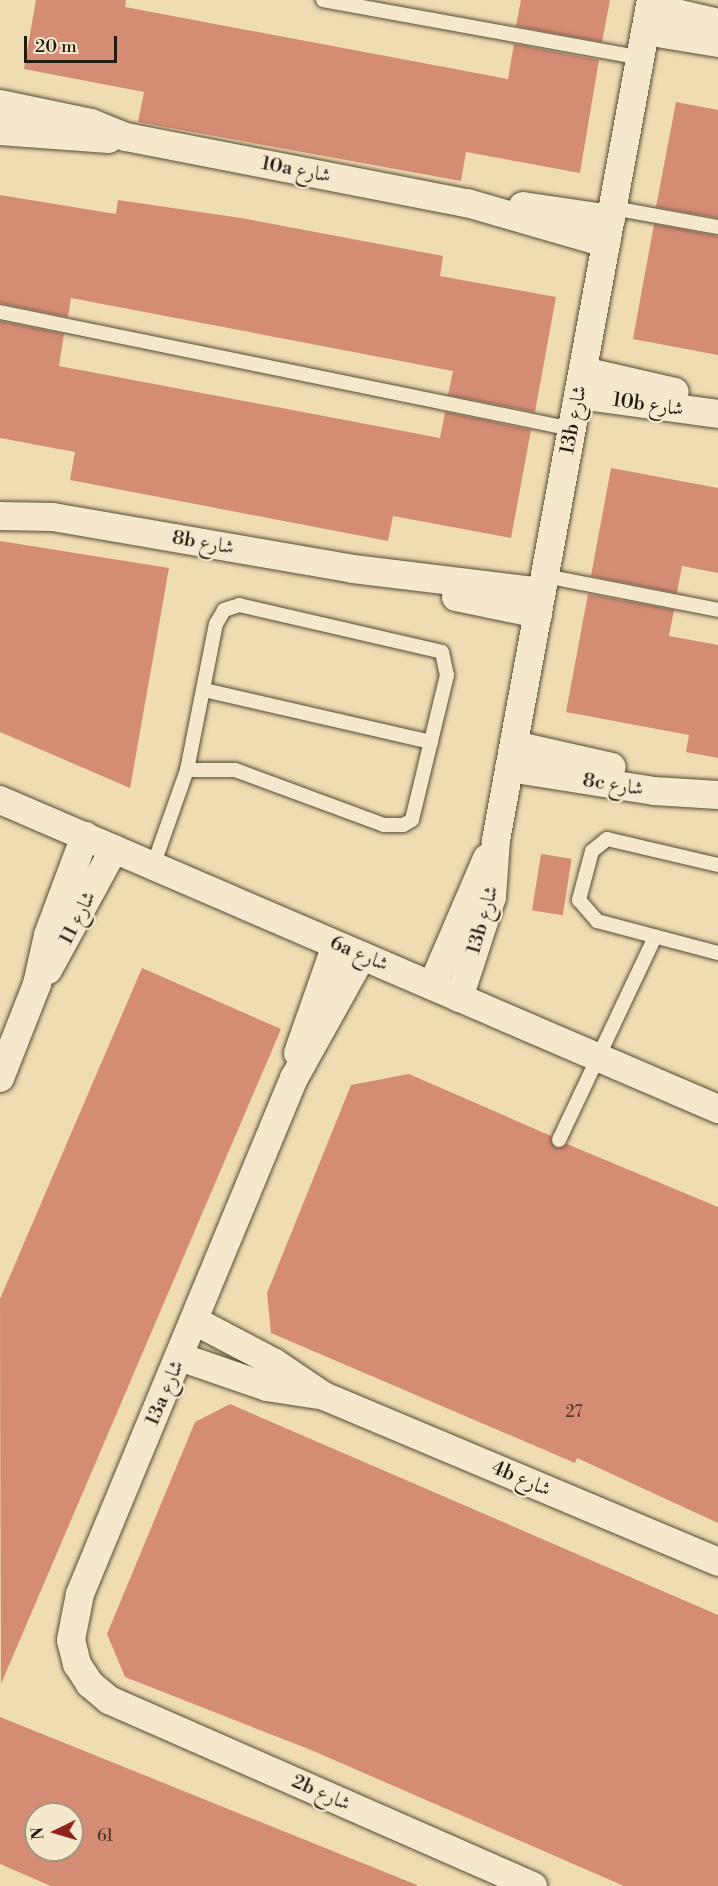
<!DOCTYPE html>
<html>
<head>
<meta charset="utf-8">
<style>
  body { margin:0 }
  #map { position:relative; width:718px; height:1886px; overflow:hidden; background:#f0dcb2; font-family:"Libre Bodoni",Amiri,serif }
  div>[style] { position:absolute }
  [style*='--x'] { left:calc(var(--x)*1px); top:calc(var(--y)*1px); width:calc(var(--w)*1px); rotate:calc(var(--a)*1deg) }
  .building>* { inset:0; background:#d58c75; transform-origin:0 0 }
  .roads { filter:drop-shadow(0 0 2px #574b38) drop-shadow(0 0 2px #574b38) }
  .service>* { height:14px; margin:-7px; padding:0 7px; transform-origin:7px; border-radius:7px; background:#f5e8cd }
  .minor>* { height:28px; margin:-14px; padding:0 14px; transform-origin:14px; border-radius:14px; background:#f5e8cd }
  span { translate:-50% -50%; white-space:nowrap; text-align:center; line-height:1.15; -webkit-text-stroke:4.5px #f5e8cd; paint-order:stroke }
  .number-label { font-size:16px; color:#503728 }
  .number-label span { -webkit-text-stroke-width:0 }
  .street-label { font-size:20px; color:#241b0f }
  .north { position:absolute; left:24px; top:1802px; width:60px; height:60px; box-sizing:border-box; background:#f5e8cd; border:2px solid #a19681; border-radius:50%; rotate:265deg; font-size:16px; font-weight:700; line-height:24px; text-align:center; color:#241b0f }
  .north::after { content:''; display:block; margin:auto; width:21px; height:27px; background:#8f2418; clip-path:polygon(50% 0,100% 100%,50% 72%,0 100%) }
  .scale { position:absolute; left:24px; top:36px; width:93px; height:27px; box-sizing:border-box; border:3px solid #241b0f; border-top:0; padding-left:8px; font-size:18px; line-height:21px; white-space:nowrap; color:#241b0f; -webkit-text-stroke:4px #f5e8cd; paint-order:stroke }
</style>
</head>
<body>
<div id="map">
  <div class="building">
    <i style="clip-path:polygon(36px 0,126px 0,125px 7px,508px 79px,514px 44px,599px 60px,580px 173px,466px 152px,461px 181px,138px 122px,144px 92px,24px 69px)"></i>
    <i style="clip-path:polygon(521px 0,610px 0,602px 42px,516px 26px)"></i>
    <i style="clip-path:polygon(676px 102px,718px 110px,718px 218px,656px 207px)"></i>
    <i style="clip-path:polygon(0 195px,116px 214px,118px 200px,241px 218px,443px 256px,440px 276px,556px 297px,535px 412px,448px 395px,453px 371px,71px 298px,68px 317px,0 303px)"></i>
    <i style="clip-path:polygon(654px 224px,718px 236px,718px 355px,633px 339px)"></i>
    <i style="clip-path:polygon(0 321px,64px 334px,59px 366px,440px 438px,445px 412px,531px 430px,511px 538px,393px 516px,388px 541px,70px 480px,75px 452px,0 438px)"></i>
    <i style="clip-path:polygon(611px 468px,718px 488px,718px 573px,682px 566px,677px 593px,591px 576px)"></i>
    <i style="clip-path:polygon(0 541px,169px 568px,130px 788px,0 732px)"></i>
    <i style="clip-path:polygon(588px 594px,674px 610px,669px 636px,718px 645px,718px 758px,686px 752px,689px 735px,566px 712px)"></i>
    <i style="left:541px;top:854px;width:31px;height:57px;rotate:9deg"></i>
    <i style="clip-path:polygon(142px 968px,281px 1029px,1px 1684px,0 1299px)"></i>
    <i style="clip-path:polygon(409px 1074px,551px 1136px,556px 1148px,567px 1144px,718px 1207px,718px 1523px,577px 1458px,575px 1463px,271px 1333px,267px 1293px,351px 1085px)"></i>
    <i style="clip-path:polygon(230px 1404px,718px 1615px,718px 1886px,624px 1886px,311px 1750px,125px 1677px,107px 1634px,195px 1422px)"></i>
    <i style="clip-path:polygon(evenodd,0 1717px,417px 1885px,417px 1886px,51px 1886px,0 1864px,0 1717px,36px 1814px,72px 1814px,72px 1850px,36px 1850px,36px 1814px)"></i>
  </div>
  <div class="roads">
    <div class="service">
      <i style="--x:323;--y:0;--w:323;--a:10.3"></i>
      <i style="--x:613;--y:208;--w:107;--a:10.3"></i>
      <i style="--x:0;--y:312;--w:584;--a:11.56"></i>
      <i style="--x:545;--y:576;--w:176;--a:11.1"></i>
      <i style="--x:239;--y:605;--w:208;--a:13"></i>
      <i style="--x:442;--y:652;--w:24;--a:78"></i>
      <i style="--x:447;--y:675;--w:149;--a:103.6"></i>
      <i style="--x:412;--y:820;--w:10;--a:151"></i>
      <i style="--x:403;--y:825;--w:19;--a:180"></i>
      <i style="--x:384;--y:825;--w:159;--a:-159.7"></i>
      <i style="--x:235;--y:770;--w:48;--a:180"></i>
      <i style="--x:187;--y:770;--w:149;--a:-78.8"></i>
      <i style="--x:216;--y:624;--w:16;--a:-60"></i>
      <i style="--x:224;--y:610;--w:16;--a:-18"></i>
      <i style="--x:204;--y:690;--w:233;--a:12.9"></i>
      <i style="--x:718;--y:865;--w:114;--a:-166.8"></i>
      <i style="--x:607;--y:839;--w:19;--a:141"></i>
      <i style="--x:592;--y:851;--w:51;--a:104.9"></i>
      <i style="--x:579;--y:900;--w:28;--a:49"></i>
      <i style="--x:597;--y:921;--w:125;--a:14.8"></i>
      <i style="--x:153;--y:866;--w:102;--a:-70.5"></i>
      <i style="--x:559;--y:1140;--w:225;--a:-64.7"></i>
    </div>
    <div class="minor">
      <i style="--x:650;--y:7;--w:70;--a:13.2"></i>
      <i style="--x:645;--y:31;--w:74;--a:9.3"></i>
      <i style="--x:0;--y:104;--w:93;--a:11.8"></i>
      <i style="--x:91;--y:123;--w:38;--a:22"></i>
      <i style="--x:126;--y:137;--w:347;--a:11"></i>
      <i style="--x:467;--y:203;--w:145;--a:16.1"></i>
      <i style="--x:0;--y:131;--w:109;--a:4.2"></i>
      <i style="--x:523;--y:206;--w:89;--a:8.4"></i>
      <i style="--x:583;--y:371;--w:94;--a:12.9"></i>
      <i style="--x:578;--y:395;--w:141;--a:7.7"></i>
      <i style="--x:0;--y:516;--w:53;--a:1.1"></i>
      <i style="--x:53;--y:517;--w:304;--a:9.8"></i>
      <i style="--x:353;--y:569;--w:190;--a:6.9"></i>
      <i style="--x:456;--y:597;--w:84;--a:11.7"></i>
      <i style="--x:514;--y:745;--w:100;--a:12.7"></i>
      <i style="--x:509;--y:768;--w:147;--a:9"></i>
      <i style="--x:654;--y:791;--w:64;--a:3.6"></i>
      <i style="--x:0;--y:800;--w:782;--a:23.29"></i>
      <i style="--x:362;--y:956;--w:140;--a:119.1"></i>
      <i style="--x:294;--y:1078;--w:559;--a:112.53"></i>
      <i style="--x:80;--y:1594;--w:47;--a:101.1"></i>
      <i style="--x:71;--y:1640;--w:25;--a:76"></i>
      <i style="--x:77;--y:1664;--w:24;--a:57"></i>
      <i style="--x:90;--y:1684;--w:25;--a:40"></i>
      <i style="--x:109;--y:1700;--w:463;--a:23.7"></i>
      <i style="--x:48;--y:970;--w:138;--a:-61.4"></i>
      <i style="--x:432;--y:986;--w:139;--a:-66.7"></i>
      <i style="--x:459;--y:998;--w:106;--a:-71.9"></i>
      <i style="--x:492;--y:897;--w:57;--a:-86"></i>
      <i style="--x:496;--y:840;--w:854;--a:-79.55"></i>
      <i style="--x:298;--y:1053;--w:114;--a:-70.6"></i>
      <i style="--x:0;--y:1078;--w:101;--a:-68.5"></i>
      <i style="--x:37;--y:984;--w:50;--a:-77.3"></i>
      <i style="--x:48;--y:935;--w:106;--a:-69.5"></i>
      <i style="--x:195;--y:1321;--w:90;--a:27.7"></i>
      <i style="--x:275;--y:1363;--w:59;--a:34"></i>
      <i style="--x:324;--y:1396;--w:428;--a:22.8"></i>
      <i style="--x:180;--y:1357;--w:92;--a:19"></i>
      <i style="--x:267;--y:1387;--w:53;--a:8.7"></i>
    </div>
  </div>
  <div class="number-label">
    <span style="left:574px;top:1412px">27</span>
    <span style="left:105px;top:1836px">61</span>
  </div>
  <div class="street-label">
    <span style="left:296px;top:170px;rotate:11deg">10a شارع</span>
    <span style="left:648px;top:405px;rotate:8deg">10b شارع</span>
    <span style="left:574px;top:420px;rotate:-79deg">13b شارع</span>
    <span style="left:203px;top:543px;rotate:10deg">8b شارع</span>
    <span style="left:613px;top:785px;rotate:9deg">8c شارع</span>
    <span style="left:78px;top:918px;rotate:-63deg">شارع 11</span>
    <span style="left:483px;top:920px;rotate:-74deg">13b شارع</span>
    <span style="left:359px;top:954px;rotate:23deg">6a شارع</span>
    <span style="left:165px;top:1393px;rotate:-67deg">13a شارع</span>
    <span style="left:521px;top:1479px;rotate:23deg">4b شارع</span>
    <span style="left:321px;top:1793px;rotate:24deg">2b شارع</span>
  </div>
  <div class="north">N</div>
  <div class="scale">20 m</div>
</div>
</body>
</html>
